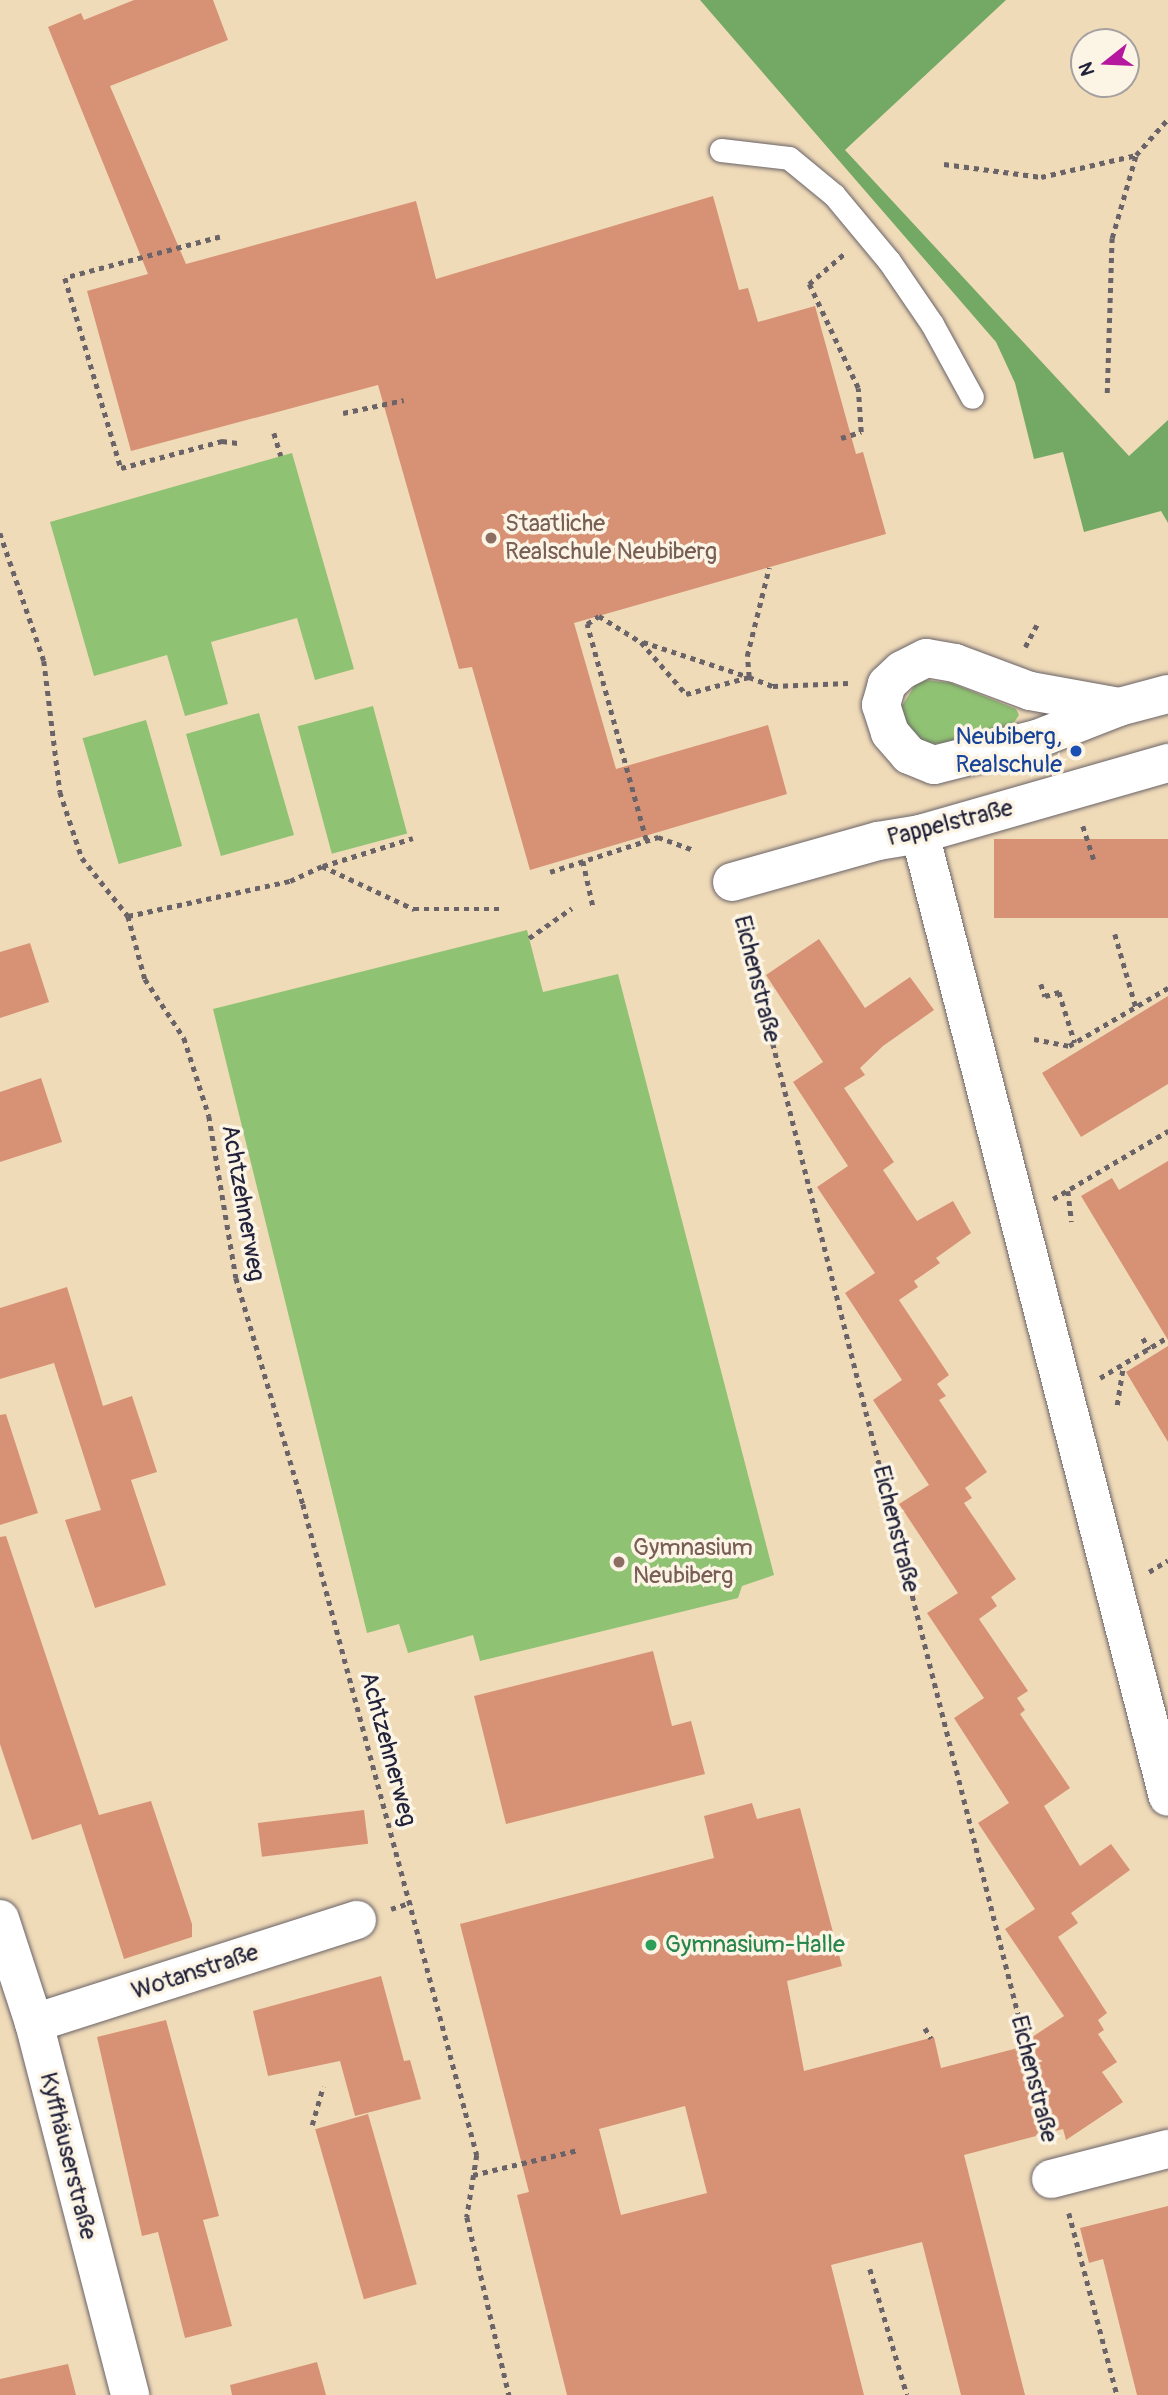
<!DOCTYPE html>
<html>
<head>
<meta charset="utf-8">
<style>
  body { margin:0 }
  #map { position:relative; width:1168px; height:2395px; overflow:hidden; background:#f0dbb9; font-family:Pangolin,sans-serif }
  div>[style] { position:absolute }
  [style*='--x'] { left:calc(var(--x)*1px); top:calc(var(--y)*1px); width:calc(var(--w)*1px); rotate:calc(var(--a)*1deg) }
  .green>* { inset:0; background:#90c273; transform-origin:0 0 }
  .forest>* { inset:0; background:#74a865 }
  .building>* { inset:0; background:#d79275; transform-origin:0 0 }
  .path>* { height:4.5px; margin-top:-2.25px; transform-origin:0; background:repeating-linear-gradient(90deg,#6a6367 0 5px,transparent 0 10px) }
  .roads { filter:drop-shadow(0 0 2px #6a6367) drop-shadow(0 0 2px #6a6367) }
  .service>* { height:23px; margin:-11.5px; padding:0 11.5px; transform-origin:11.5px; border-radius:11.5px; background:#fff }
  .minor>* { height:38px; margin:-19px; padding:0 19px; transform-origin:19px; border-radius:19px; background:#fff }
  .dots>* { width:19px; height:19px; translate:-50% -50%; box-sizing:border-box; border:4px solid #fcf5e5; border-radius:50% }
  span { translate:-50% -50%; white-space:nowrap; text-align:center; line-height:1.15; -webkit-text-stroke:7px #fcf5e5; paint-order:stroke }
  .education-label { font-size:24px; color:#785e54 }
  .left { translate:0 -50%; text-align:left }
  .transit-label { font-size:24px; color:#164399 }
  .right { translate:-100% -50%; text-align:right }
  .street-label { font-size:24px; color:#22223b }
  .leisure-label { font-size:24px; color:#27864d }
  .north { position:absolute; left:1070px; top:28px; width:70px; height:70px; box-sizing:border-box; background:#fcf5e5; border:2px solid #a5a1a1; border-radius:50%; rotate:252deg; font-size:19px; font-weight:700; line-height:28px; text-align:center; color:#22223b }
  .north::after { content:''; display:block; margin:auto; width:24px; height:32px; background:#b5179e; clip-path:polygon(50% 0,100% 100%,50% 72%,0 100%) }
</style>
</head>
<body>
<div id="map">
  <div class="green">
    <i style="clip-path:polygon(292px 453px,354px 669px,315px 680px,297px 618px,211px 642px,228px 704px,185px 716px,167px 655px,94px 676px,50px 522px)"></i>
    <i style="clip-path:polygon(926px 680px,951px 683px,1016px 709px,1019px 715px,1013px 724px,950px 743px,925px 744px,902px 718px,902px 706px,915px 685px)"></i>
    <i style="left:373px;top:706px;width:132px;height:78px;rotate:75deg"></i>
    <i style="left:259px;top:713px;width:127px;height:76px;rotate:74deg"></i>
    <i style="left:146px;top:720px;width:131px;height:66px;rotate:74deg"></i>
    <i style="clip-path:polygon(527px 930px,543px 992px,618px 974px,774px 1575px,742px 1586px,738px 1598px,480px 1661px,473px 1635px,408px 1653px,399px 1624px,367px 1633px,213px 1009px)"></i>
  </div>
  <div class="forest">
    <i style="clip-path:polygon(700px 0,1006px 0,845px 150px,1129px 456px,1168px 420px,1168px 523px,1161px 511px,1084px 532px,1063px 452px,1034px 459px,1015px 383px,996px 342px)"></i>
  </div>
  <div class="building">
    <i style="clip-path:polygon(134px 0,213px 0,228px 40px,110px 86px,186px 264px,416px 201px,436px 279px,713px 196px,739px 290px,748px 288px,758px 322px,815px 306px,856px 454px,863px 452px,886px 534px,574px 623px,616px 769px,768px 725px,787px 794px,530px 870px,472px 667px,459px 669px,378px 385px,131px 451px,87px 291px,148px 274px,48px 27px,81px 13px,84px 20px)"></i>
    <i style="left:1168px;top:839px;width:79px;height:174px;rotate:90deg"></i>
    <i style="clip-path:polygon(evenodd,819px 939px,865px 1008px,910px 977px,934px 1010px,883px 1046px,860px 1068px,865px 1075px,844px 1088px,894px 1162px,883px 1170px,917px 1221px,953px 1201px,971px 1233px,936px 1258px,940px 1263px,914px 1281px,918px 1287px,899px 1300px,949px 1375px,937px 1384px,946px 1396px,939px 1400px,987px 1472px,965px 1488px,972px 1498px,964px 1503px,1016px 1579px,991px 1597px,997px 1606px,979px 1619px,1028px 1691px,1017px 1698px,1025px 1710px,1020px 1714px,1070px 1788px,1044px 1806px,1080px 1866px,1111px 1844px,1130px 1870px,1071px 1913px,1078px 1923px,1058px 1937px,1107px 2013px,1098px 2020px,1104px 2030px,1098px 2034px,1117px 2062px,1102px 2072px,1123px 2102px,1066px 2140px,1063px 2129px,964px 2155px,1025px 2395px,961px 2395px,922px 2242px,831px 2265px,864px 2395px,567px 2395px,517px 2195px,529px 2192px,460px 1924px,714px 1858px,704px 1816px,752px 1803px,757px 1819px,800px 1808px,842px 1966px,787px 1981px,804px 2071px,934px 2037px,941px 2068px,1014px 2049px,1064px 2016px,1005px 1929px,1035px 1909px,978px 1823px,1009px 1803px,954px 1718px,984px 1698px,927px 1613px,958px 1593px,899px 1504px,929px 1485px,873px 1400px,902px 1380px,845px 1293px,875px 1273px,817px 1187px,848px 1166px,793px 1082px,823px 1062px,766px 975px,819px 939px,685px 2106px,707px 2193px,621px 2215px,599px 2129px,685px 2106px)"></i>
    <i style="clip-path:polygon(30px 943px,49px 1002px,0 1018px,0 952px)"></i>
    <i style="clip-path:polygon(1168px 996px,1168px 1084px,1081px 1137px,1042px 1073px)"></i>
    <i style="clip-path:polygon(41px 1078px,62px 1142px,0 1162px,0 1092px)"></i>
    <i style="clip-path:polygon(1168px 1161px,1168px 1340px,1081px 1196px,1112px 1178px,1119px 1190px)"></i>
    <i style="clip-path:polygon(67px 1287px,103px 1406px,132px 1396px,157px 1472px,131px 1480px,166px 1585px,95px 1608px,65px 1520px,101px 1510px,54px 1363px,0 1379px,0 1308px)"></i>
    <i style="clip-path:polygon(1168px 1346px,1168px 1442px,1126px 1372px)"></i>
    <i style="clip-path:polygon(6px 1414px,38px 1513px,0 1525px,0 1415px)"></i>
    <i style="clip-path:polygon(6px 1536px,99px 1815px,151px 1801px,192px 1924px,192px 1937px,124px 1959px,81px 1824px,32px 1840px,0 1744px,0 1537px)"></i>
    <i style="clip-path:polygon(653px 1651px,672px 1726px,691px 1721px,705px 1774px,506px 1824px,474px 1696px)"></i>
    <i style="left:364px;top:1810px;width:34px;height:107px;rotate:83deg"></i>
    <i style="clip-path:polygon(381px 1976px,404px 2061px,410px 2060px,421px 2099px,355px 2116px,340px 2061px,268px 2076px,253px 2011px)"></i>
    <i style="clip-path:polygon(166px 2020px,219px 2216px,203px 2220px,232px 2326px,185px 2338px,158px 2232px,142px 2236px,97px 2037px)"></i>
    <i style="left:368px;top:2114px;width:177px;height:55px;rotate:74deg"></i>
    <i style="clip-path:polygon(1168px 2206px,1168px 2395px,1137px 2395px,1103px 2259px,1089px 2263px,1080px 2228px)"></i>
    <i style="clip-path:polygon(317px 2362px,326px 2395px,232px 2395px,230px 2385px)"></i>
    <i style="clip-path:polygon(68px 2364px,76px 2395px,0 2395px,0 2379px)"></i>
  </div>
  <div class="path">
    <i style="--x:944;--y:164;--w:98;--a:7.6"></i>
    <i style="--x:1041;--y:177;--w:98;--a:-13"></i>
    <i style="--x:220;--y:237;--w:160;--a:165.2"></i>
    <i style="--x:65;--y:278;--w:198;--a:73.6"></i>
    <i style="--x:121;--y:468;--w:105;--a:-15"></i>
    <i style="--x:222;--y:441;--w:16;--a:7"></i>
    <i style="--x:1107;--y:393;--w:155;--a:-88.2"></i>
    <i style="--x:1112;--y:238;--w:86;--a:-73.9"></i>
    <i style="--x:1136;--y:155;--w:48;--a:-48.4"></i>
    <i style="--x:343;--y:413;--w:62;--a:-12"></i>
    <i style="--x:274;--y:433;--w:24;--a:73"></i>
    <i style="--x:841;--y:438;--w:21;--a:-17"></i>
    <i style="--x:861;--y:432;--w:44;--a:-93.9"></i>
    <i style="--x:858;--y:388;--w:115;--a:-115.2"></i>
    <i style="--x:809;--y:284;--w:48;--a:-40.7"></i>
    <i style="--x:0;--y:533;--w:135;--a:71"></i>
    <i style="--x:44;--y:661;--w:132;--a:83"></i>
    <i style="--x:60;--y:792;--w:70;--a:71.6"></i>
    <i style="--x:82;--y:858;--w:74;--a:51.6"></i>
    <i style="--x:128;--y:916;--w:65;--a:74.9"></i>
    <i style="--x:145;--y:979;--w:71;--a:56.5"></i>
    <i style="--x:184;--y:1038;--w:82;--a:72.2"></i>
    <i style="--x:209;--y:1116;--w:164;--a:80.5"></i>
    <i style="--x:236;--y:1278;--w:236;--a:73.5"></i>
    <i style="--x:303;--y:1504;--w:674;--a:75.04"></i>
    <i style="--x:477;--y:2155;--w:63;--a:99.2"></i>
    <i style="--x:467;--y:2217;--w:183;--a:76.7"></i>
    <i style="--x:643;--y:642;--w:112;--a:18.3"></i>
    <i style="--x:749;--y:677;--w:21;--a:-95"></i>
    <i style="--x:747;--y:656;--w:91;--a:-76"></i>
    <i style="--x:1025;--y:647;--w:27;--a:-62"></i>
    <i style="--x:1083;--y:826;--w:38;--a:72"></i>
    <i style="--x:646;--y:840;--w:224;--a:-105.3"></i>
    <i style="--x:587;--y:624;--w:14;--a:-34"></i>
    <i style="--x:599;--y:616;--w:49;--a:31.8"></i>
    <i style="--x:641;--y:642;--w:69;--a:49.1"></i>
    <i style="--x:686;--y:694;--w:65;--a:-15.1"></i>
    <i style="--x:749;--y:677;--w:26;--a:21"></i>
    <i style="--x:773;--y:686;--w:75;--a:-2.3"></i>
    <i style="--x:583;--y:861;--w:46;--a:77.5"></i>
    <i style="--x:323;--y:866;--w:94;--a:-17.3"></i>
    <i style="--x:550;--y:872;--w:114;--a:-18"></i>
    <i style="--x:658;--y:837;--w:37;--a:20"></i>
    <i style="--x:128;--y:916;--w:166;--a:-12.2"></i>
    <i style="--x:290;--y:881;--w:35;--a:-25"></i>
    <i style="--x:322;--y:866;--w:102;--a:25.1"></i>
    <i style="--x:414;--y:909;--w:86;--a:0"></i>
    <i style="--x:741;--y:917;--w:1261;--a:75.82"></i>
    <i style="--x:1115;--y:934;--w:76;--a:74"></i>
    <i style="--x:529;--y:938;--w:52;--a:-34.9"></i>
    <i style="--x:1041;--y:984;--w:13;--a:72"></i>
    <i style="--x:1045;--y:996;--w:15;--a:-16"></i>
    <i style="--x:1059;--y:992;--w:53;--a:72.6"></i>
    <i style="--x:1034;--y:1039;--w:36;--a:11"></i>
    <i style="--x:1069;--y:1046;--w:115;--a:-30.4"></i>
    <i style="--x:1068;--y:1191;--w:31;--a:83"></i>
    <i style="--x:1053;--y:1199;--w:134;--a:-30.6"></i>
    <i style="--x:1143;--y:1338;--w:13;--a:61"></i>
    <i style="--x:1100;--y:1378;--w:79;--a:-31.1"></i>
    <i style="--x:1117;--y:1405;--w:37;--a:-81"></i>
    <i style="--x:1149;--y:1572;--w:22;--a:-32"></i>
    <i style="--x:391;--y:1909;--w:22;--a:-18"></i>
    <i style="--x:925;--y:2028;--w:12;--a:59"></i>
    <i style="--x:312;--y:2125;--w:40;--a:-74"></i>
    <i style="--x:473;--y:2175;--w:108;--a:-13.4"></i>
    <i style="--x:1069;--y:2213;--w:188;--a:75.2"></i>
    <i style="--x:870;--y:2269;--w:131;--a:73.6"></i>
  </div>
  <div class="roads">
    <div class="service">
      <i style="--x:721;--y:150;--w:68;--a:6.7"></i>
      <i style="--x:789;--y:158;--w:58;--a:39.4"></i>
      <i style="--x:834;--y:195;--w:86;--a:50.2"></i>
      <i style="--x:889;--y:261;--w:76;--a:55.7"></i>
      <i style="--x:932;--y:324;--w:83;--a:61.3"></i>
    </div>
    <div class="minor">
      <i style="--x:1119;--y:707;--w:90;--a:-169.8"></i>
      <i style="--x:1030;--y:691;--w:80;--a:-159.5"></i>
      <i style="--x:955;--y:663;--w:29;--a:-170"></i>
      <i style="--x:926;--y:658;--w:27;--a:153"></i>
      <i style="--x:902;--y:670;--w:21;--a:137"></i>
      <i style="--x:887;--y:684;--w:22;--a:106"></i>
      <i style="--x:881;--y:705;--w:29;--a:72"></i>
      <i style="--x:890;--y:733;--w:29;--a:49"></i>
      <i style="--x:909;--y:755;--w:27;--a:22"></i>
      <i style="--x:934;--y:765;--w:106;--a:-14.2"></i>
      <i style="--x:1037;--y:739;--w:88;--a:-21.3"></i>
      <i style="--x:1119;--y:707;--w:51;--a:-14.9"></i>
      <i style="--x:920;--y:834;--w:994;--a:75.56"></i>
      <i style="--x:732;--y:882;--w:152;--a:-15.7"></i>
      <i style="--x:878;--y:841;--w:43;--a:-9.5"></i>
      <i style="--x:920;--y:834;--w:258;--a:-16"></i>
      <i style="--x:0;--y:1919;--w:109;--a:71.9"></i>
      <i style="--x:34;--y:2023;--w:384;--a:75.5"></i>
      <i style="--x:34;--y:2023;--w:339;--a:-17.7"></i>
      <i style="--x:1051;--y:2179;--w:121;--a:-14.4"></i>
    </div>
  </div>
  <div class="dots">
    <i style="left:491px;top:538px;background:#8d6e63"></i>
    <i style="left:1076px;top:751px;background:#1a4fb4"></i>
    <i style="left:619px;top:1562px;background:#8d6e63"></i>
    <i style="left:651px;top:1945px;background:#2e9e5b"></i>
  </div>
  <div class="education-label">
    <span class="left" style="left:505px;top:538px">Staatliche<br>Realschule Neubiberg</span>
    <span class="left" style="left:633px;top:1562px">Gymnasium<br>Neubiberg</span>
  </div>
  <div class="transit-label">
    <span class="right" style="left:1062px;top:751px">Neubiberg,<br>Realschule</span>
  </div>
  <div class="street-label">
    <span style="left:950px;top:823px;rotate:-14deg">Pappelstraße</span>
    <span style="left:757px;top:979px;rotate:76deg">Eichenstraße</span>
    <span style="left:243px;top:1203px;rotate:80deg">Achtzehnerweg</span>
    <span style="left:896px;top:1529px;rotate:76deg">Eichenstraße</span>
    <span style="left:388px;top:1749px;rotate:75deg">Achtzehnerweg</span>
    <span style="left:195px;top:1972px;rotate:-18deg">Wotanstraße</span>
    <span style="left:1034px;top:2079px;rotate:76deg">Eichenstraße</span>
    <span style="left:68px;top:2156px;rotate:76deg">Kyffhäuserstraße</span>
  </div>
  <div class="leisure-label">
    <span class="left" style="left:665px;top:1945px">Gymnasium-Halle</span>
  </div>
  <div class="north">N</div>
</div>
</body>
</html>
